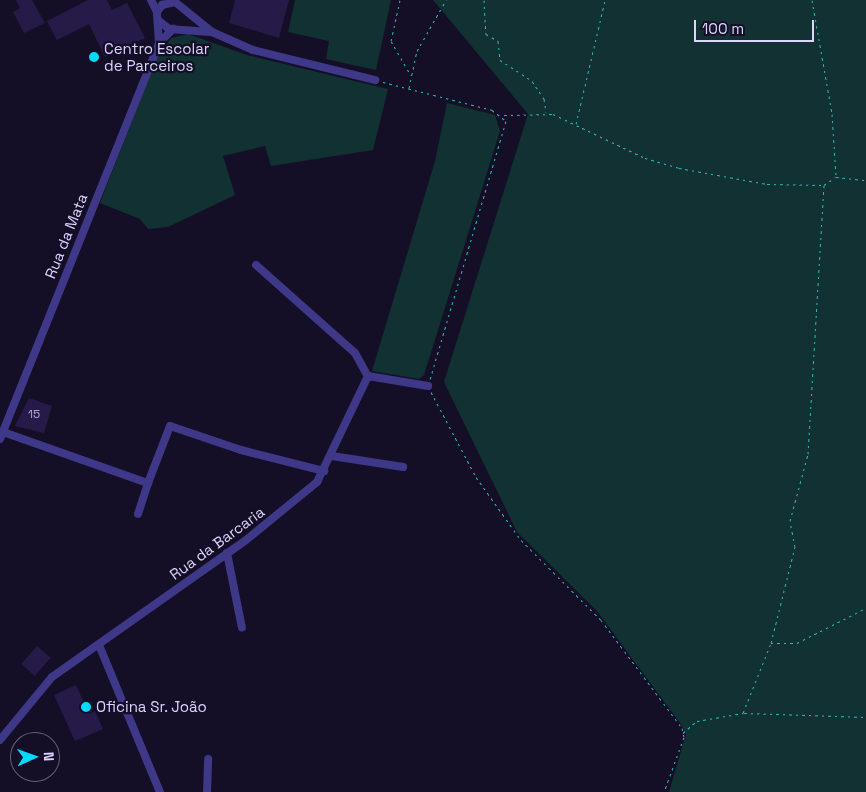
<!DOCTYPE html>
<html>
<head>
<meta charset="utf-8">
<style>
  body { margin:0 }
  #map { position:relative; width:866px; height:792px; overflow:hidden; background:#140f27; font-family:"Space Grotesk",sans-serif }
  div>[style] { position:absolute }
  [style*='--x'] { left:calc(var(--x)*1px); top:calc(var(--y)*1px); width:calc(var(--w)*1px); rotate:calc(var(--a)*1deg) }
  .green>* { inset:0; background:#113132 }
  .building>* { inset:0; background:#261a49; transform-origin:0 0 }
  .path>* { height:1px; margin-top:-0.5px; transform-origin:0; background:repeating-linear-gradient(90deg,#2bbdbb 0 2.5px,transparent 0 6.5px) }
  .minor>* { height:8px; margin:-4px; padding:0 4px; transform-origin:4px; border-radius:4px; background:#3f3888 }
  .dots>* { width:14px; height:14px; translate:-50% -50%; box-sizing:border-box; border:2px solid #140f27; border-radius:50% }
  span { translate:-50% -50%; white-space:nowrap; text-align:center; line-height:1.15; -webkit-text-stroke:4.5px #140f27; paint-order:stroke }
  .number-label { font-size:12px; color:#aea6d2 }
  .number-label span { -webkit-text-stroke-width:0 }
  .poi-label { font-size:15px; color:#dcd5ff }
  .left { translate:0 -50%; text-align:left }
  .street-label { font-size:15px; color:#dcd5ff }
  .north { position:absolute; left:10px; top:732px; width:50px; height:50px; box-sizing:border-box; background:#140f27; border:1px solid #645e7d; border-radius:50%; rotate:88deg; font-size:14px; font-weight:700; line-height:20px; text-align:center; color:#dcd5ff }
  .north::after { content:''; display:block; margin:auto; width:18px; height:22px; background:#01daff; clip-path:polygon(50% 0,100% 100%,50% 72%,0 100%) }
  .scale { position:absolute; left:694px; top:20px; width:120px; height:22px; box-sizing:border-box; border:2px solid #dcd5ff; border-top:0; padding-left:6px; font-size:15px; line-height:18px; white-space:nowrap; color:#dcd5ff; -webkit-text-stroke:4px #140f27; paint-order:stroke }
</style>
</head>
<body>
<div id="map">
  <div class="green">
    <i style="clip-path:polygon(295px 0,391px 0,376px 70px,326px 59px,329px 41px,288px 32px)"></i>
    <i style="clip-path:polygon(433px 0,866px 0,866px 792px,669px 792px,686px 734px,680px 723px,597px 611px,517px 532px,444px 382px,528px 114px)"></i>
    <i style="clip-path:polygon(188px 34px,247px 55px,388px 89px,373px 150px,271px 166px,265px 146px,223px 156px,235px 195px,168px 227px,148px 229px,140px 219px,100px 203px,157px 57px,171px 38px)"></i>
    <i style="clip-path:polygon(447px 103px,495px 115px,500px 131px,424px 375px,419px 379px,372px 371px,435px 161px)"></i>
  </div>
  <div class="building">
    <i style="clip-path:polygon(16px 0,32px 0,45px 23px,24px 33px,13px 12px,20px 8px)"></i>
    <i style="clip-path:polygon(88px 0,107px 0,112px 10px,127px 3px,145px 38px,105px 57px,89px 24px,57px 40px,47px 21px)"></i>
    <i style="clip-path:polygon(235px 0,289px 0,279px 38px,229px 23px)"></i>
    <i style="clip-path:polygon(29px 398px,52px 406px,44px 433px,15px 426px)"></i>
    <i style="left:37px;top:646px;width:18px;height:24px;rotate:41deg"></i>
    <i style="clip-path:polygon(76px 685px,89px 714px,95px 711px,103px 729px,75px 741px,54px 695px)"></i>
  </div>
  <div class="path">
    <i style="--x:400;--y:0;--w:42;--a:102.4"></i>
    <i style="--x:391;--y:41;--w:39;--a:60"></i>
    <i style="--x:484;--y:0;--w:34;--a:87"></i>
    <i style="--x:486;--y:34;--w:14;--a:30"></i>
    <i style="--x:498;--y:41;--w:19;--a:84"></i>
    <i style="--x:500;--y:60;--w:38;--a:33"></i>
    <i style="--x:532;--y:81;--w:22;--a:56"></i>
    <i style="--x:544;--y:99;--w:13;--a:81"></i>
    <i style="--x:812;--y:0;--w:116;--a:80"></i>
    <i style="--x:832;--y:114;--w:62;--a:86.3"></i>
    <i style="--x:383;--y:82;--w:113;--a:14.4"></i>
    <i style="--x:492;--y:110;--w:18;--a:38"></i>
    <i style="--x:506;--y:121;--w:269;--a:106.4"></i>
    <i style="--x:409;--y:88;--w:38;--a:-78"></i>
    <i style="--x:417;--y:51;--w:59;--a:-60.4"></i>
    <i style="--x:504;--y:115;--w:49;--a:-1.2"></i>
    <i style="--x:553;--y:114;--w:102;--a:25.6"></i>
    <i style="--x:645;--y:158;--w:35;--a:16"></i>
    <i style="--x:679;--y:168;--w:89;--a:10.3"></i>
    <i style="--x:767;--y:184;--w:57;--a:1"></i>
    <i style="--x:576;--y:124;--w:127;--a:-76.8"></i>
    <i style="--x:431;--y:392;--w:96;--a:62.1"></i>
    <i style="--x:476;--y:477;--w:77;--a:54.5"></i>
    <i style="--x:521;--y:540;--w:113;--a:45"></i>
    <i style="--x:601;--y:620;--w:135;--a:53.1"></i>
    <i style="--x:682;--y:728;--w:9;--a:77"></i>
    <i style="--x:684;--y:737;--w:59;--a:110"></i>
    <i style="--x:771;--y:643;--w:26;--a:0"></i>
    <i style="--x:797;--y:643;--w:77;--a:-26.9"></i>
    <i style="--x:744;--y:713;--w:122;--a:1.9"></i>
    <i style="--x:683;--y:733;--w:18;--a:-41"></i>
    <i style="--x:697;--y:721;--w:47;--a:-9.9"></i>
    <i style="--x:743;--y:713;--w:75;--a:-68.2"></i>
    <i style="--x:771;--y:643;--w:99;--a:-76"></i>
    <i style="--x:795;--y:547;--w:26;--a:-101"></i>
    <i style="--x:790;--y:521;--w:69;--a:-75"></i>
    <i style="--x:808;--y:454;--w:269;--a:-86.6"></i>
    <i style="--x:824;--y:185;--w:14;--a:-34"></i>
    <i style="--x:836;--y:177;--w:30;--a:6"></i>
  </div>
  <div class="minor">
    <i style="--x:151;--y:0;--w:13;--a:63"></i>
    <i style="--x:158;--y:20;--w:14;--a:39"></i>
    <i style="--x:169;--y:29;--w:41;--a:4.2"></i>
    <i style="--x:159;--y:43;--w:31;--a:-94"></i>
    <i style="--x:157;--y:12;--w:9;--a:-54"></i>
    <i style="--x:162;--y:5;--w:13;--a:-13"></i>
    <i style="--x:175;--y:2;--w:48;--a:39"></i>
    <i style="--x:212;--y:32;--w:45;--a:23.7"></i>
    <i style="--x:253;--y:50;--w:126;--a:13.8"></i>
    <i style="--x:256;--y:265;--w:132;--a:41.6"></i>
    <i style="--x:355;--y:353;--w:26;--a:61"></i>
    <i style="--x:368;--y:376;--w:61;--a:9.5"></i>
    <i style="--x:3;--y:432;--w:154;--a:19.4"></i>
    <i style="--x:148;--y:483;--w:61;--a:-68.9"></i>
    <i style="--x:170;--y:426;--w:75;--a:18.7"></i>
    <i style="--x:241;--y:450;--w:86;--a:14.2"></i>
    <i style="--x:0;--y:439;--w:427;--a:-68.1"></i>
    <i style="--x:159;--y:43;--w:20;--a:-45"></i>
    <i style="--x:332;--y:456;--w:72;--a:8.8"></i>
    <i style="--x:138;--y:514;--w:33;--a:-72"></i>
    <i style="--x:227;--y:553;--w:76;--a:78.7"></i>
    <i style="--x:99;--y:645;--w:159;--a:67.5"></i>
    <i style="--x:0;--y:740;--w:82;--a:-50.5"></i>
    <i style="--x:52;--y:677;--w:237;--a:-35.2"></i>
    <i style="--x:246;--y:540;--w:92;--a:-39.2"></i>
    <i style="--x:317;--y:482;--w:118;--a:-64.3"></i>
    <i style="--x:207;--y:792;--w:33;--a:-88"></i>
  </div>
  <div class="dots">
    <i style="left:94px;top:57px;background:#01daff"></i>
    <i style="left:86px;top:707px;background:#01daff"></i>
  </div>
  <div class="number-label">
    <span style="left:34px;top:415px">15</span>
  </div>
  <div class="poi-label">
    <span class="left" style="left:104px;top:57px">Centro Escolar<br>de Parceiros</span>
    <span class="left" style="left:96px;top:707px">Oficina Sr. João</span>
  </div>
  <div class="street-label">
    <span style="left:66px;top:236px;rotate:-68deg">Rua da Mata</span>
    <span style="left:217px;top:543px;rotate:-36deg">Rua da Barcaria</span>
  </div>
  <div class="north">N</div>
  <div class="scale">100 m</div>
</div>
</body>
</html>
